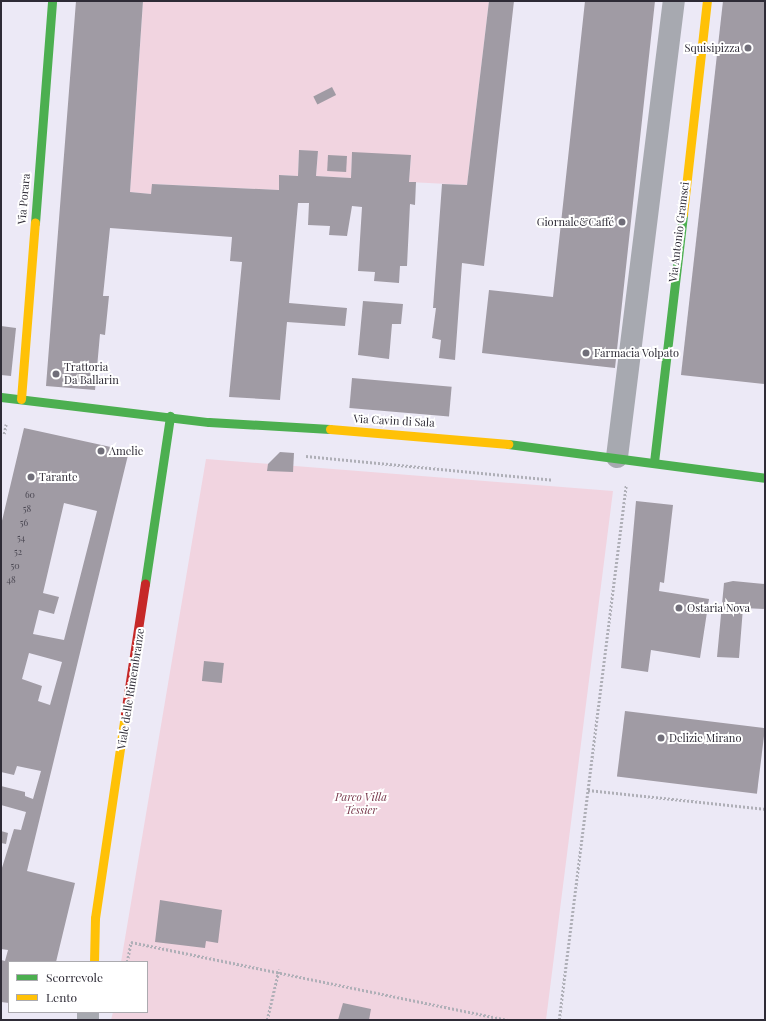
<!DOCTYPE html>
<html>
<head>
<meta charset="utf-8">
<style>
  body { margin:0 }
  #map { position:relative; width:766px; height:1021px; overflow:hidden; background:#ece9f6; font-family:"Playfair Display",serif }
  div>[style] { position:absolute }
  [style*='--x'] { left:calc(var(--x)*1px); top:calc(var(--y)*1px); width:calc(var(--w)*1px); rotate:calc(var(--a)*1deg) }
  .green>* { inset:0; background:#f1d4e0 }
  .building>* { inset:0; background:#a09ba4; transform-origin:0 0 }
  .path>* { height:2.5px; margin-top:-1.25px; transform-origin:0; background:repeating-linear-gradient(90deg,#afafb7 0 2px,transparent 0 4px) }
  .street>* { height:22px; margin:-11px; padding:0 11px; transform-origin:11px; border-radius:11px; background:#a7a9b0 }
  .fast>* { height:9px; margin:-4.5px; padding:0 4.5px; transform-origin:4.5px; border-radius:4.5px; background:#4caf50 }
  .slow>* { height:9px; margin:-4.5px; padding:0 4.5px; transform-origin:4.5px; border-radius:4.5px; background:#ffc107 }
  .jam>* { height:9px; margin:-4.5px; padding:0 4.5px; transform-origin:4.5px; border-radius:4.5px; background:#c62828 }
  .dots>* { width:11px; height:11px; translate:-50% -50%; box-sizing:border-box; border:2px solid #fff; border-radius:50% }
  span { translate:-50% -50%; white-space:nowrap; text-align:center; line-height:1.15; -webkit-text-stroke:4px #fff; paint-order:stroke }
  .number-label { font-size:9px; color:#4a4752 }
  .number-label span { -webkit-text-stroke-width:0 }
  .poi-label { font-size:11px; color:#2e2b36 }
  .right { translate:-100% -50%; text-align:right }
  .left { translate:0 -50%; text-align:left }
  .street-label { font-size:11px; color:#2e2b36 }
  .park-label { font-size:11px; color:#78374b; font-style:italic }
  .frame { position:absolute; inset:0; border:2px solid #2e2b36; pointer-events:none }
  .legend { position:absolute; left:8px; top:961px; width:140px; height:52px; box-sizing:border-box; background:#fff; border:1px solid #abaaaf; margin:0; padding:5px 7px; list-style:none; font-size:12px; color:#2e2b36 }
  .legend li { display:flex; align-items:center; gap:8px; height:20px }
  .legend b { width:20px; border:1px solid #abaaaf }
</style>
</head>
<body>
<div id="map">
  <div class="green">
    <i style="clip-path:polygon(133px 1px,489px 1px,467px 185px,409px 182px,411px 156px,352px 153px,351px 178px,316px 176px,318px 152px,299px 150px,298px 176px,279px 175px,279px 190px,153px 184px,151px 194px,130px 192px,143px 2px)"></i>
    <i style="clip-path:polygon(206px 459px,613px 491px,546px 1020px,111px 1020px,113px 1012px,147px 1012px,147px 962px,121px 962px)"></i>
  </div>
  <div class="building">
    <i style="clip-path:polygon(76px 1px,143px 1px,130px 192px,151px 194px,152px 184px,279px 190px,279px 175px,298px 176px,299px 150px,318px 151px,316px 176px,351px 178px,352px 152px,411px 155px,409px 182px,416px 182px,415px 205px,410px 204px,407px 266px,400px 266px,399px 283px,374px 281px,375px 272px,358px 271px,362px 207px,352px 206px,347px 236px,329px 235px,330px 226px,308px 225px,309px 203px,298px 203px,289px 303px,347px 308px,345px 326px,287px 322px,280px 400px,229px 397px,242px 262px,230px 261px,232px 237px,110px 228px,103px 296px,109px 296px,105px 335px,100px 334px,95px 390px,46px 386px)"></i>
    <i style="clip-path:polygon(489px 1px,514px 1px,484px 266px,462px 263px,455px 360px,439px 358px,441px 340px,432px 338px,436px 308px,433px 308px,442px 184px,467px 185px)"></i>
    <i style="clip-path:polygon(585px 1px,655px 1px,615px 368px,482px 353px,489px 290px,553px 297px)"></i>
    <i style="clip-path:polygon(723px 1px,765px 1px,765px 384px,681px 375px)"></i>
    <i style="left:332px;top:87px;width:9px;height:21px;rotate:63deg"></i>
    <i style="left:328px;top:155px;width:19px;height:16px;rotate:3deg"></i>
    <i style="clip-path:polygon(363px 301px,403px 304px,401px 324px,392px 324px,389px 359px,358px 355px)"></i>
    <i style="clip-path:polygon(1px 326px,16px 328px,11px 376px,1px 375px)"></i>
    <i style="left:352px;top:378px;width:100px;height:30px;rotate:5deg"></i>
    <i style="clip-path:polygon(evenodd,24px 428px,129px 451px,27px 871px,75px 883px,56px 962px,9px 962px,9px 1003px,1px 1002px,1px 960px,5px 961px,8px 950px,1px 949px,1px 871px,14px 829px,21px 830px,26px 812px,1px 805px,1px 786px,25px 792px,25px 796px,33px 799px,41px 771px,17px 766px,14px 775px,1px 772px,1px 525px,24px 428px,64px 503px,97px 511px,64px 640px,33px 634px,39px 610px,54px 614px,59px 597px,43px 593px,64px 503px,24px 428px,29px 653px,62px 662px,50px 705px,38px 701px,42px 686px,22px 679px,29px 653px)"></i>
    <i style="clip-path:polygon(280px 452px,294px 453px,293px 472px,267px 471px,268px 464px)"></i>
    <i style="clip-path:polygon(636px 501px,673px 505px,664px 583px,660px 582px,659px 591px,709px 599px,700px 658px,651px 650px,648px 672px,621px 668px)"></i>
    <i style="clip-path:polygon(733px 581px,765px 584px,765px 609px,743px 608px,739px 658px,717px 657px,724px 583px)"></i>
    <i style="left:204px;top:661px;width:20px;height:20px;rotate:6deg"></i>
    <i style="left:625px;top:711px;width:141px;height:66px;rotate:7deg"></i>
    <i style="clip-path:polygon(1px 831px,8px 833px,6px 844px,1px 843px)"></i>
    <i style="clip-path:polygon(160px 900px,222px 910px,218px 943px,206px 941px,205px 948px,155px 942px)"></i>
    <i style="clip-path:polygon(343px 1003px,371px 1009px,369px 1020px,338px 1020px)"></i>
  </div>
  <div class="path">
    <i style="--x:4;--y:434;--w:10;--a:-79"></i>
    <i style="--x:306;--y:456;--w:248;--a:5.5"></i>
    <i style="--x:588;--y:790;--w:178;--a:6.1"></i>
    <i style="--x:127;--y:962;--w:20;--a:-79"></i>
    <i style="--x:131;--y:942;--w:386;--a:11.7"></i>
    <i style="--x:267;--y:1020;--w:52;--a:-76.8"></i>
    <i style="--x:559;--y:1020;--w:539;--a:-82.86"></i>
  </div>
  <div class="street">
    <i style="--x:617;--y:457;--w:460;--a:-82.9"></i>
    <i style="--x:88;--y:1020;--w:8;--a:-90"></i>
  </div>
  <div class="fast">
    <i style="--x:35;--y:223;--w:223;--a:-85.6"></i>
    <i style="--x:1;--y:397;--w:209;--a:6.9"></i>
    <i style="--x:209;--y:422;--w:121;--a:3.3"></i>
    <i style="--x:508;--y:444;--w:259;--a:7.5"></i>
    <i style="--x:654;--y:462;--w:250;--a:-83.3"></i>
    <i style="--x:145;--y:584;--w:170;--a:-81.5"></i>
  </div>
  <div class="slow">
    <i style="--x:683;--y:214;--w:214;--a:-83.6"></i>
    <i style="--x:21;--y:399;--w:177;--a:-85.5"></i>
    <i style="--x:330;--y:429;--w:179;--a:4.8"></i>
    <i style="--x:94;--y:962;--w:44;--a:-88.7"></i>
    <i style="--x:95;--y:918;--w:206;--a:-81.6"></i>
  </div>
  <div class="jam">
    <i style="--x:125;--y:714;--w:132;--a:-81.3"></i>
  </div>
  <div class="dots">
    <i style="left:748px;top:48px;background:#706e79"></i>
    <i style="left:622px;top:222px;background:#706e79"></i>
    <i style="left:586px;top:353px;background:#706e79"></i>
    <i style="left:56px;top:374px;background:#706e79"></i>
    <i style="left:101px;top:451px;background:#706e79"></i>
    <i style="left:31px;top:477px;background:#706e79"></i>
    <i style="left:679px;top:608px;background:#706e79"></i>
    <i style="left:661px;top:738px;background:#706e79"></i>
  </div>
  <div class="number-label">
    <span style="left:30px;top:494px">60</span>
    <span style="left:27px;top:508px">58</span>
    <span style="left:24px;top:522px">56</span>
    <span style="left:21px;top:537px">54</span>
    <span style="left:18px;top:551px">52</span>
    <span style="left:15px;top:565px">50</span>
    <span style="left:11px;top:579px">48</span>
  </div>
  <div class="poi-label">
    <span class="right" style="left:740px;top:48px">Squisipizza</span>
    <span class="right" style="left:614px;top:222px">Giornale&amp;Caffé</span>
    <span class="left" style="left:594px;top:353px">Farmacia Volpato</span>
    <span class="left" style="left:64px;top:374px">Trattoria<br>Da Ballarin</span>
    <span class="left" style="left:109px;top:451px">Amelie</span>
    <span class="left" style="left:39px;top:477px">Tarante</span>
    <span class="left" style="left:687px;top:608px">Ostaria Nova</span>
    <span class="left" style="left:669px;top:738px">Delizie Mirano</span>
  </div>
  <div class="street-label">
    <span style="left:24px;top:199px;rotate:-85deg">Via Porara</span>
    <span style="left:679px;top:232px;rotate:-83deg">Via Antonio Gramsci</span>
    <span style="left:394px;top:421px;rotate:3deg">Via Cavin di Sala</span>
    <span style="left:131px;top:689px;rotate:-81deg">Viale delle Rimembranze</span>
  </div>
  <div class="park-label">
    <span style="left:361px;top:804px">Parco Villa<br>Tessier</span>
  </div>
  <div class="frame"></div>
  <ul class="legend">
  <li><b style="height:5px;background:#4caf50"></b>Scorrevole</li>
  <li><b style="height:5px;background:#ffc107"></b>Lento</li>
  </ul>
</div>
</body>
</html>
